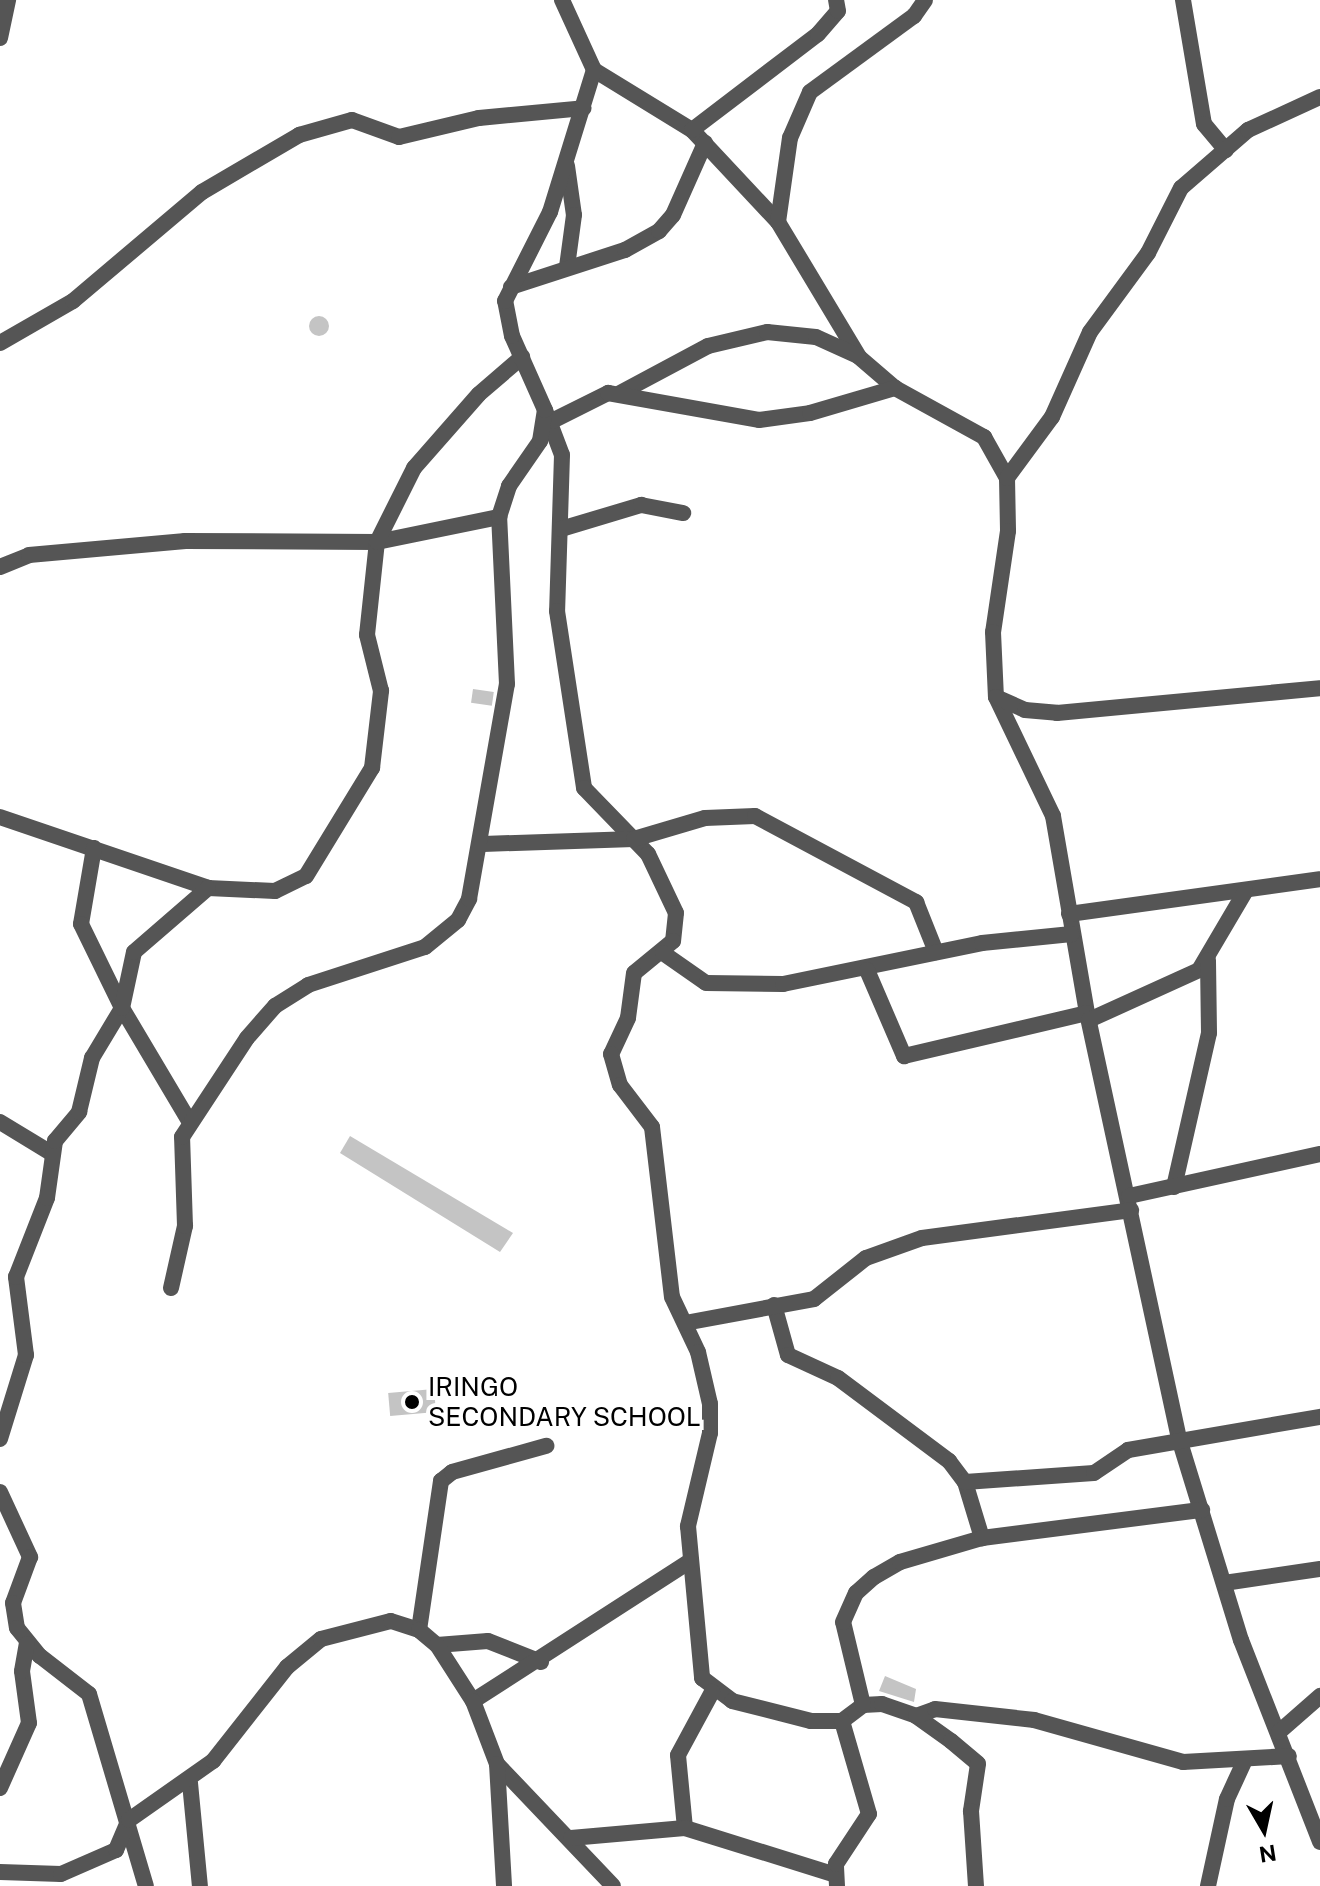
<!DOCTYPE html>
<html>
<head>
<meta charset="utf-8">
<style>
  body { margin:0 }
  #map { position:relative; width:1320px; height:1886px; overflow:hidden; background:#fff; font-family:"Public Sans",sans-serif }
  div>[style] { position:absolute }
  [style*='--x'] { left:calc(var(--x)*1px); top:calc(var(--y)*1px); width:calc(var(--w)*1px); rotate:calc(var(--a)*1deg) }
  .building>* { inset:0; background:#c4c4c4; transform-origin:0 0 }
  .round { border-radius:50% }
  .minor>* { height:16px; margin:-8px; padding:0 8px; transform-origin:8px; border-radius:8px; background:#555 }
  .dots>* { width:22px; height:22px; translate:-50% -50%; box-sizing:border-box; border:4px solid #fff; border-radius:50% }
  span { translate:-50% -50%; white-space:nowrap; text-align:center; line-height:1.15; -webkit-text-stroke:8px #fff; paint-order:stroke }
  .poi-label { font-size:26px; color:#000 }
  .left { translate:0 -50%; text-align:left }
  .north { position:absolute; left:1224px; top:1790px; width:80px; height:80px; -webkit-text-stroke:6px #fff; paint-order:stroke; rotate:171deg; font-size:22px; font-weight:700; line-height:32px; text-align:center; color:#000 }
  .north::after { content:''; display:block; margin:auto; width:28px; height:36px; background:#000; clip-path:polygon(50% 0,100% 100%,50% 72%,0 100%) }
</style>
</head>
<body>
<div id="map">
  <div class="building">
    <i class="round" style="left:309px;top:316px;width:20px;height:20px"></i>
    <i style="left:473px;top:689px;width:21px;height:14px;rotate:8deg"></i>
    <i style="clip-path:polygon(350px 1136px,513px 1233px,500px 1252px,340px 1153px)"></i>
    <i style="left:434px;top:1389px;width:23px;height:46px;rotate:85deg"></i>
    <i style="clip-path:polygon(885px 1676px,916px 1689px,914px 1702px,879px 1691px)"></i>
  </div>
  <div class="minor">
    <i style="--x:562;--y:0;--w:77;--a:65.4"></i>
    <i style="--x:594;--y:70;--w:115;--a:31.5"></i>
    <i style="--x:692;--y:130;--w:126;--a:46.9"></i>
    <i style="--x:778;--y:222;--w:157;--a:59"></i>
    <i style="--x:859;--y:357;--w:48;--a:40.7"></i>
    <i style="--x:895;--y:388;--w:102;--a:28.8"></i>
    <i style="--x:984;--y:437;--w:47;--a:60.7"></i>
    <i style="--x:1007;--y:478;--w:53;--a:88.9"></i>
    <i style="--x:1008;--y:531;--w:102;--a:98.4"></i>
    <i style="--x:993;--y:632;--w:65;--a:87.4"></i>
    <i style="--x:996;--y:697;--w:132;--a:64.4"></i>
    <i style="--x:1053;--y:816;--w:200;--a:80.2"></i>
    <i style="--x:1087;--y:1013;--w:439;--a:77.8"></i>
    <i style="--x:1180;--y:1442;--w:207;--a:72.9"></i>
    <i style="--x:1241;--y:1640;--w:217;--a:68.6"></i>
    <i style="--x:1183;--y:0;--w:126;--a:80.4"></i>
    <i style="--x:1204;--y:124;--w:34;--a:50"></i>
    <i style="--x:0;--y:38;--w:39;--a:-78"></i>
    <i style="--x:692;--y:130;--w:158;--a:-37.3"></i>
    <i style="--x:818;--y:34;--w:30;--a:-49"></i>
    <i style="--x:838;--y:11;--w:11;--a:-100"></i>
    <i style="--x:567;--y:166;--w:49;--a:81.9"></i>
    <i style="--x:574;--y:215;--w:52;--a:97.7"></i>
    <i style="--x:778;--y:222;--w:85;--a:-81.9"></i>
    <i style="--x:790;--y:138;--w:50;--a:-66.5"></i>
    <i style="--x:810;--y:92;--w:129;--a:-36.2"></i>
    <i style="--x:914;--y:16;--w:19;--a:-55"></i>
    <i style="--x:511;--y:287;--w:120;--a:-18"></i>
    <i style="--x:625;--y:250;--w:39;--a:-29"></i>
    <i style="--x:659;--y:231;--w:21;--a:-49"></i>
    <i style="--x:673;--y:215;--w:79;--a:-66"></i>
    <i style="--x:0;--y:343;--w:84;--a:-29.9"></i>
    <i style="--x:73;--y:301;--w:169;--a:-40.2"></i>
    <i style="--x:202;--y:192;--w:113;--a:-30.4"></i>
    <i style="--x:299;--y:135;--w:55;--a:-15.8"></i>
    <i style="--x:352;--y:120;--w:50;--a:19.9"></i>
    <i style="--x:399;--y:137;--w:82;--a:-13.4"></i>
    <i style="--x:479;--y:118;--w:105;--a:-5.4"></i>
    <i style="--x:620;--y:393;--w:100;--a:-28.1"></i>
    <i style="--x:708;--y:346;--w:61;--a:-13.3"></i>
    <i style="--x:767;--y:332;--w:49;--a:5.8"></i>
    <i style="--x:816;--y:337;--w:46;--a:24.3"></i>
    <i style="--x:545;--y:410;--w:48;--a:69.3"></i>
    <i style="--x:562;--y:455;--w:156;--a:91.8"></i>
    <i style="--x:557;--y:611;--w:179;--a:81.3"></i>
    <i style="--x:584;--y:788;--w:92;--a:45.9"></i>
    <i style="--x:648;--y:854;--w:65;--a:64.6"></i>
    <i style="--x:676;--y:913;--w:28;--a:96"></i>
    <i style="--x:673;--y:941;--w:50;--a:140.6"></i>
    <i style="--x:634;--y:973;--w:45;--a:97.6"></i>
    <i style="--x:628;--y:1018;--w:40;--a:115"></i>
    <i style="--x:611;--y:1054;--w:32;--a:74"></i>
    <i style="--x:620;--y:1085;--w:53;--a:52.7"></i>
    <i style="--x:652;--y:1127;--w:171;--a:83.3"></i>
    <i style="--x:672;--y:1297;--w:61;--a:64.7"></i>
    <i style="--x:698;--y:1352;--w:53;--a:77"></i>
    <i style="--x:710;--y:1404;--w:29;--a:90"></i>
    <i style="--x:710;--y:1433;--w:96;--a:103.3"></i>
    <i style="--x:688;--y:1526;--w:153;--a:84.7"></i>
    <i style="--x:702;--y:1678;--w:38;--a:37"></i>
    <i style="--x:732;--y:1701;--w:81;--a:14.2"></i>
    <i style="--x:811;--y:1721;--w:31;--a:0"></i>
    <i style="--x:842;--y:1721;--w:26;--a:-37"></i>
    <i style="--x:863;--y:1705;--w:19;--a:-3"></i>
    <i style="--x:882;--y:1704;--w:36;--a:19"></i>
    <i style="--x:916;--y:1716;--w:43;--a:35.5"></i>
    <i style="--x:951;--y:1741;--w:35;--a:40"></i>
    <i style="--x:978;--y:1764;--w:48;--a:98.5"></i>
    <i style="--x:971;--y:1811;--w:75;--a:86.2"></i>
    <i style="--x:552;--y:421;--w:63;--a:-26.6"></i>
    <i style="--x:608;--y:393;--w:153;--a:10.1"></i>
    <i style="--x:759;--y:420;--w:51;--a:-7.8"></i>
    <i style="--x:810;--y:413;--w:89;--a:-16.4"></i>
    <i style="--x:1007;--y:478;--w:76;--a:-53.6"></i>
    <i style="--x:1052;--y:417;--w:93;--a:-65.9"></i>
    <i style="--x:1090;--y:332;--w:98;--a:-53.7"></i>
    <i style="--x:1148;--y:253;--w:73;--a:-63.1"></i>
    <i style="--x:1181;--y:188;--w:89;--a:-40.9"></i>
    <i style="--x:1248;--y:130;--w:79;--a:-24.6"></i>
    <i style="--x:561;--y:529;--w:84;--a:-16.7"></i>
    <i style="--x:641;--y:505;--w:43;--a:10.8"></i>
    <i style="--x:0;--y:567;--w:31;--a:-22"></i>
    <i style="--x:29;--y:555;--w:157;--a:-5.1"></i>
    <i style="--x:185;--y:541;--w:192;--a:0.3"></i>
    <i style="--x:377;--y:542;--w:125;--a:-11.6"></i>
    <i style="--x:996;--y:697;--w:32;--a:24"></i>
    <i style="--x:1025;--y:710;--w:32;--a:5"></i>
    <i style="--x:1057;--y:713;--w:264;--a:-5.4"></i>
    <i style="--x:0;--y:817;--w:220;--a:18.8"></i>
    <i style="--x:208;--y:888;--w:67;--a:2.6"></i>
    <i style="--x:275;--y:891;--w:34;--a:-26"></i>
    <i style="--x:306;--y:876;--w:127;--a:-58.6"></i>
    <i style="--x:372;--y:768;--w:78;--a:-83.3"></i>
    <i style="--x:381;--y:691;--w:58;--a:-104"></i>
    <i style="--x:367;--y:635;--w:94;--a:-83.9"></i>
    <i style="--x:377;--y:542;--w:83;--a:-63.4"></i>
    <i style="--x:414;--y:468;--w:98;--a:-48.7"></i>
    <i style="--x:479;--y:394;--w:57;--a:-40.7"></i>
    <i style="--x:483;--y:844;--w:151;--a:-1.9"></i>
    <i style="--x:634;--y:839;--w:74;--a:-16.5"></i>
    <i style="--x:705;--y:818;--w:50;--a:-2.3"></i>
    <i style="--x:755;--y:816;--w:183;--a:28.1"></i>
    <i style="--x:916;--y:902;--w:54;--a:68.2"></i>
    <i style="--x:94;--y:848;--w:77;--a:99.7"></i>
    <i style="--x:81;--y:924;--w:93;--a:64"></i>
    <i style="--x:122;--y:1008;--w:131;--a:59.3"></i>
    <i style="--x:1069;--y:914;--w:253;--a:-7.9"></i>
    <i style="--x:663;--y:953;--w:52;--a:34.9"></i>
    <i style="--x:706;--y:983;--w:77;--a:0.7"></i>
    <i style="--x:783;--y:984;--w:203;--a:-11.6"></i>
    <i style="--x:982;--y:943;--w:90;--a:-5.7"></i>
    <i style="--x:867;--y:970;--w:94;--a:66.7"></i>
    <i style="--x:904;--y:1056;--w:188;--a:-13.2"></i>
    <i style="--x:1089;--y:1020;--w:121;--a:-24.4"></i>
    <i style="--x:1199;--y:970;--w:91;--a:-59.5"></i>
    <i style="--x:0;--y:1122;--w:60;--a:31.3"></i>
    <i style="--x:1174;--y:1187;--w:158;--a:-77.2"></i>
    <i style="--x:1209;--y:1033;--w:73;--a:-90.8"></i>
    <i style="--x:1129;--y:1196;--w:196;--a:-12.4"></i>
    <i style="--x:171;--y:1288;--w:64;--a:-77.3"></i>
    <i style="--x:185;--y:1226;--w:89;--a:-91.9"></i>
    <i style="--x:182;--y:1137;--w:118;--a:-56.7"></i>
    <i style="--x:247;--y:1038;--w:43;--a:-48.8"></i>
    <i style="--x:275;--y:1006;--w:39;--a:-32"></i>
    <i style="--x:308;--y:985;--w:123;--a:-18"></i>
    <i style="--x:425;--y:947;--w:43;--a:-39.3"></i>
    <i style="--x:458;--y:920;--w:24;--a:-62"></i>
    <i style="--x:469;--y:899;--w:218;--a:-80"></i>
    <i style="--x:507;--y:684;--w:167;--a:-92.7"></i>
    <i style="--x:499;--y:517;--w:33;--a:-72"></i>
    <i style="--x:509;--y:486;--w:55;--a:-55.4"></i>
    <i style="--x:540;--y:441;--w:31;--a:-81"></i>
    <i style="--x:545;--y:410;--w:81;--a:-114"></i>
    <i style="--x:512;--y:336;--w:36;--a:-101"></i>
    <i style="--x:505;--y:301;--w:100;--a:-63.2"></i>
    <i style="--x:550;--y:212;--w:149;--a:-72.8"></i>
    <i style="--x:774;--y:1305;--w:52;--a:74.4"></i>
    <i style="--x:788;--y:1355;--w:55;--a:24.7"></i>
    <i style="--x:838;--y:1378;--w:139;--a:36.8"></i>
    <i style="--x:949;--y:1461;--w:26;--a:53"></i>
    <i style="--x:965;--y:1482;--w:59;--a:73.1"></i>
    <i style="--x:685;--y:1323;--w:131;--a:-10.5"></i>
    <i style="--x:814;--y:1299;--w:66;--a:-38.3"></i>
    <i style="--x:866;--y:1258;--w:59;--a:-19.7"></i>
    <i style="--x:922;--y:1238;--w:211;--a:-7.6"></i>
    <i style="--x:0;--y:1439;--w:88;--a:-72.8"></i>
    <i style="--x:26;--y:1355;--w:79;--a:-97.3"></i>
    <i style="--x:16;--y:1277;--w:85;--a:-68.6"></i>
    <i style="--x:47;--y:1198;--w:58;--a:-82"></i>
    <i style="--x:55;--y:1141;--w:38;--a:-50"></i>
    <i style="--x:79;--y:1112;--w:56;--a:-76.5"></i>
    <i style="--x:92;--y:1058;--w:58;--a:-59"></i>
    <i style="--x:122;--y:1008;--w:57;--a:-77.9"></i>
    <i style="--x:134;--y:952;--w:98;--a:-40.9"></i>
    <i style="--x:965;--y:1482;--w:129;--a:-4"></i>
    <i style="--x:1094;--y:1473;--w:41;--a:-34.1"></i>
    <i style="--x:1128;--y:1450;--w:195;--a:-9.8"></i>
    <i style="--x:0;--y:1492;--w:72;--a:65.2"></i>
    <i style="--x:30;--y:1557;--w:49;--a:110.3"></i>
    <i style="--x:13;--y:1603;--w:25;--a:81"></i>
    <i style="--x:17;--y:1628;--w:36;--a:51"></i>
    <i style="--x:40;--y:1656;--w:62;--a:37.8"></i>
    <i style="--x:89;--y:1694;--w:200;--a:73.5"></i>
    <i style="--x:1224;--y:1583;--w:97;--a:-8.3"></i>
    <i style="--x:419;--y:1630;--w:151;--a:-81.6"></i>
    <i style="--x:441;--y:1481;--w:14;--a:-39"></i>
    <i style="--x:452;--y:1472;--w:98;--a:-15.5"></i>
    <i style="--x:437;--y:1645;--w:51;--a:-4.5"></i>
    <i style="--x:488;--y:1641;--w:57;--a:21.6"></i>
    <i style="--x:473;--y:1701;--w:257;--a:-32.8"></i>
    <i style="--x:863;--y:1705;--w:85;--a:-103.5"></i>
    <i style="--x:843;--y:1622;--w:32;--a:-66"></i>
    <i style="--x:856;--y:1593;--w:24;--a:-42"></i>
    <i style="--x:874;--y:1577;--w:30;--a:-30"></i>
    <i style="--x:900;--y:1562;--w:85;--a:-16.3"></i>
    <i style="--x:982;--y:1538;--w:222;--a:-7.3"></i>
    <i style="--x:916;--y:1716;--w:20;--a:-20"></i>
    <i style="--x:935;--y:1709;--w:100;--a:6.3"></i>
    <i style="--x:1034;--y:1720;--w:155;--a:15.7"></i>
    <i style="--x:1183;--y:1762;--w:106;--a:-3.2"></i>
    <i style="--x:1279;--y:1732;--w:55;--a:-41.3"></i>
    <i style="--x:497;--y:1764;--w:168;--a:46.4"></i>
    <i style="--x:190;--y:1783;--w:103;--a:84.5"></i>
    <i style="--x:0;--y:1788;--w:71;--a:-66"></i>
    <i style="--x:29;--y:1723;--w:52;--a:-97.7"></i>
    <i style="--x:22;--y:1671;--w:27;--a:-80"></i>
    <i style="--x:685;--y:1828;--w:73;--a:-95.5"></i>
    <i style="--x:678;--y:1755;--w:72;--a:-61.6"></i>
    <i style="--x:571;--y:1838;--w:114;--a:-5"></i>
    <i style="--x:685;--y:1828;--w:155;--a:17.3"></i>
    <i style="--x:0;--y:1872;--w:61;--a:1.9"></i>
    <i style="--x:61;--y:1874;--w:60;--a:-23.6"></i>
    <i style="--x:116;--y:1850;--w:33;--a:-67"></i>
    <i style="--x:129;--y:1820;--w:103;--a:-35.1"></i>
    <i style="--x:213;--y:1761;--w:120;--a:-51.8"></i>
    <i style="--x:287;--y:1667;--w:44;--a:-39.5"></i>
    <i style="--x:321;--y:1639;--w:72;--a:-14.4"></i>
    <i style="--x:391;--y:1621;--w:29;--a:18"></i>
    <i style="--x:419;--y:1630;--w:23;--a:40"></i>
    <i style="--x:437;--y:1645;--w:67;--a:57.3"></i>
    <i style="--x:473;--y:1701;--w:67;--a:69.1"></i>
    <i style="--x:497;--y:1764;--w:122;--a:86.7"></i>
    <i style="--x:837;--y:1886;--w:22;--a:-93"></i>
    <i style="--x:836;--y:1864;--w:60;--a:-56.6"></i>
    <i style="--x:869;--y:1814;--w:97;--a:-106.2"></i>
    <i style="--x:1208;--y:1886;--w:89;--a:-77.7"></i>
    <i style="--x:1227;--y:1799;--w:41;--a:-65.3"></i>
  </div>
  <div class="dots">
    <i style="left:412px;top:1402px;background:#000"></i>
  </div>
  <div class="poi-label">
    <span class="left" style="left:428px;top:1402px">IRINGO<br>SECONDARY SCHOOL</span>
  </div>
  <div class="north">N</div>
</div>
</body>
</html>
